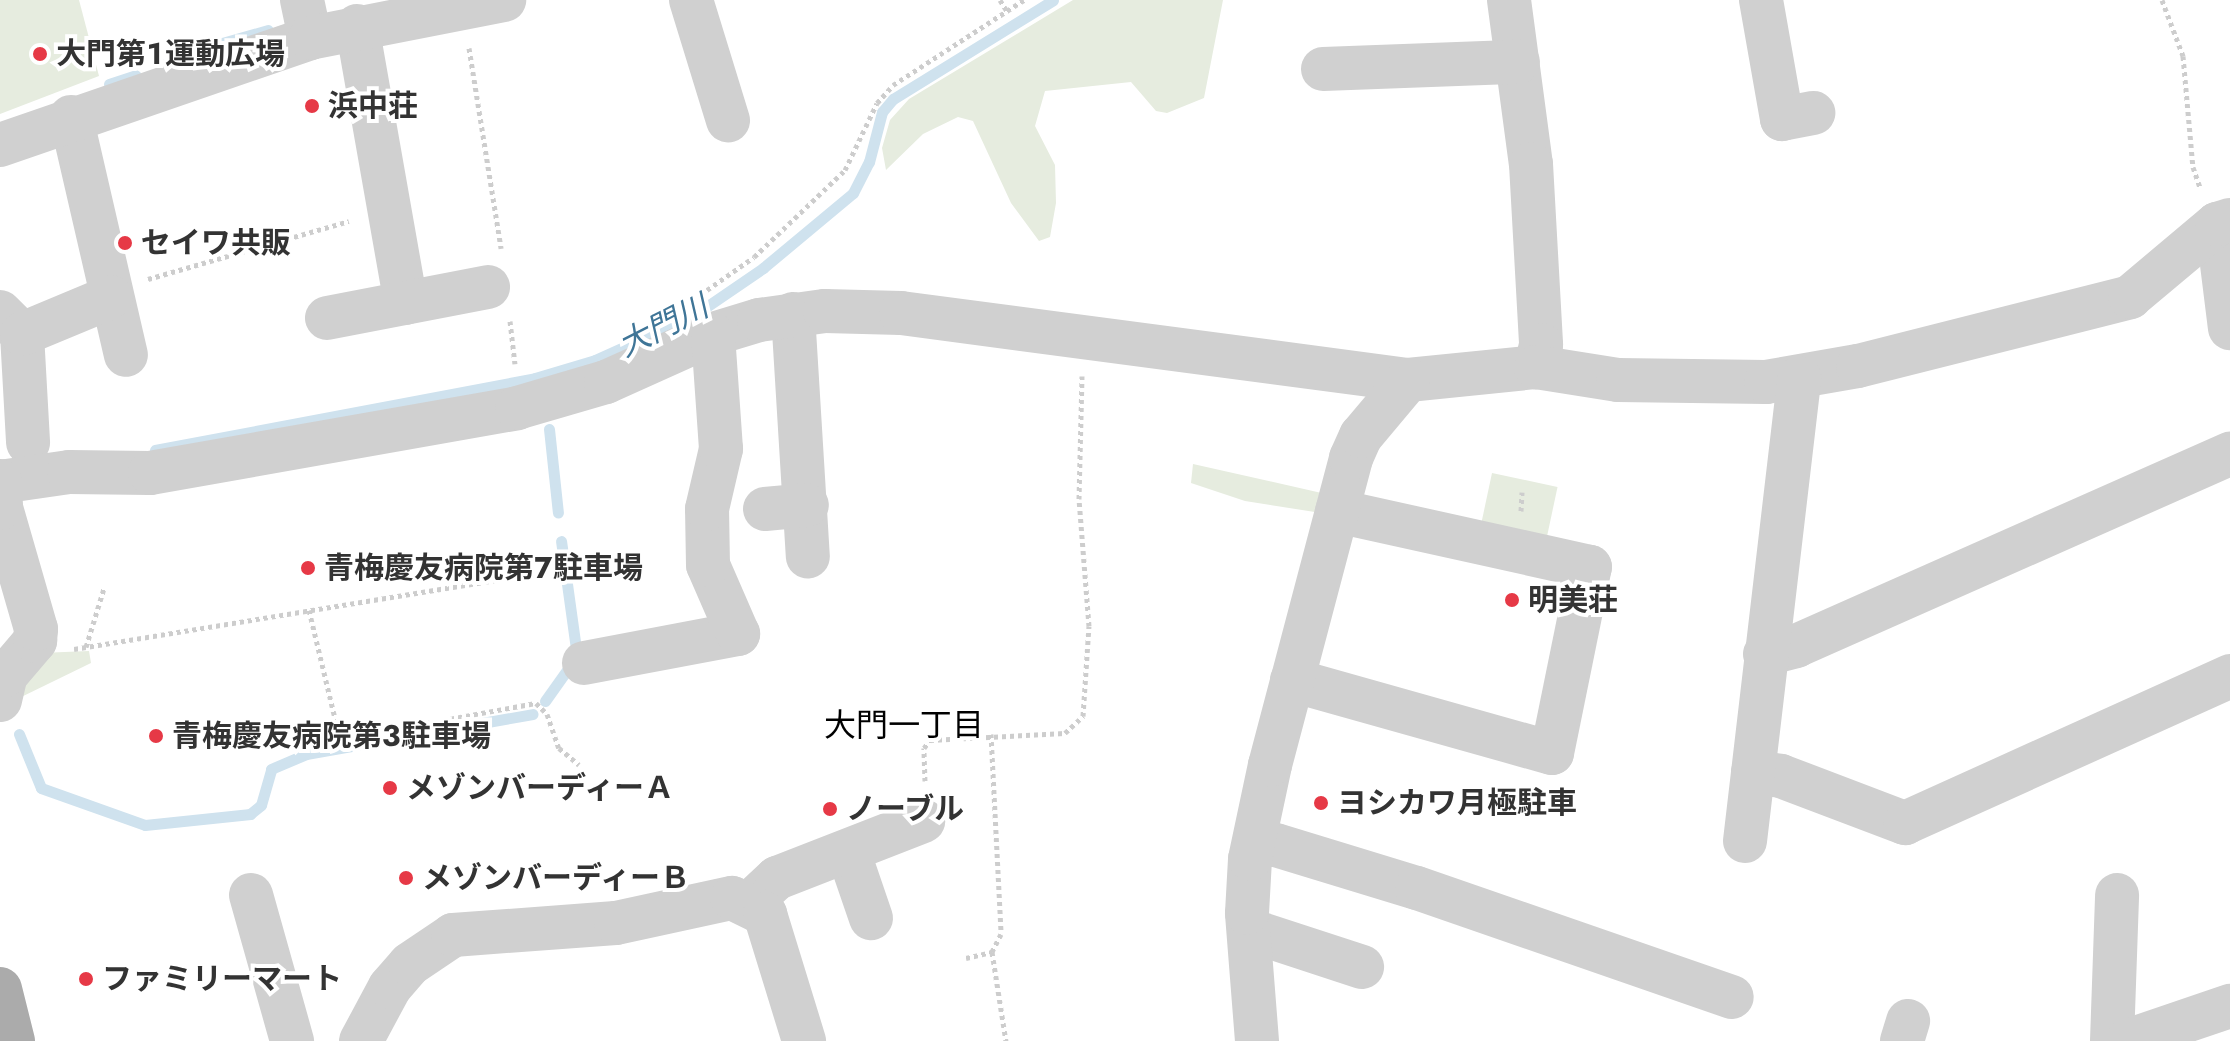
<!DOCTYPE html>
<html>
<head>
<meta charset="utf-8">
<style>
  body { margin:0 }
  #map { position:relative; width:2230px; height:1041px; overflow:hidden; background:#fff; font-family:Jost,"Noto Sans JP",sans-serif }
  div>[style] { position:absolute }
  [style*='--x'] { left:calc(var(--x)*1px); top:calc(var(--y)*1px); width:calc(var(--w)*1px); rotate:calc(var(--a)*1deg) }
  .green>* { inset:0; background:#e6ecdf; transform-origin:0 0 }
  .stream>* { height:11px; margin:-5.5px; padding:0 5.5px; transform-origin:5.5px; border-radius:5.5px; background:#cfe2ee }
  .path>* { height:5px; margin-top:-2.5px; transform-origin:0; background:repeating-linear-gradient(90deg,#cdcdcd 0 4px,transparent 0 8px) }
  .minor>* { height:44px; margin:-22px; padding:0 22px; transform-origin:22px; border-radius:22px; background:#d0d0d0 }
  .major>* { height:44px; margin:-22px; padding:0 22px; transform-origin:22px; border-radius:22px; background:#ababab }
  .dots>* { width:22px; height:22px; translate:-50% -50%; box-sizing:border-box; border:4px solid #fff; border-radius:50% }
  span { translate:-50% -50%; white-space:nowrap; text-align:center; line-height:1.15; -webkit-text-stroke:8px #fff; paint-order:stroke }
  .poi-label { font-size:30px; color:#333; font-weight:700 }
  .left { translate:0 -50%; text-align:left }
  .water-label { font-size:32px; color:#3f7597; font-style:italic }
  .neighbourhood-label { font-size:32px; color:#000 }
</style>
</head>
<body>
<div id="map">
  <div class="green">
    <i style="clip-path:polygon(0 0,79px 0,99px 76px,0 114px)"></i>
    <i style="clip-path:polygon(1073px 0,1223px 0,1204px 98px,1167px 113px,1156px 111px,1131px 82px,1045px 91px,1035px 126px,1055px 165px,1056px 203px,1050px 237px,1039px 241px,1011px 203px,973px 121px,958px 117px,923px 134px,886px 170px,882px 148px,890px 120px,909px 99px)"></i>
    <i style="clip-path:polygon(1193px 464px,1326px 494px,1321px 513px,1245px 501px,1191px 483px)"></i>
    <i style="left:1492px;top:473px;width:67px;height:56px;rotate:12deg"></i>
    <i style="clip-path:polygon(89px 651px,91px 663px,13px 701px,40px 653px)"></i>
  </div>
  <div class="stream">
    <i style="--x:215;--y:45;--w:55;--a:-15.8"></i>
    <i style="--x:165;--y:64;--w:22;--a:-22"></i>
    <i style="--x:109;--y:84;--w:28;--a:-18"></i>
    <i style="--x:549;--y:429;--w:84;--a:83.9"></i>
    <i style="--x:155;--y:450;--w:387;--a:-10.7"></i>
    <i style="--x:535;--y:378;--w:63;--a:-16.7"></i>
    <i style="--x:595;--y:360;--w:107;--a:-24.2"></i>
    <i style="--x:693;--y:316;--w:85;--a:-34.4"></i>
    <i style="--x:763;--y:268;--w:117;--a:-39.8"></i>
    <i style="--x:853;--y:193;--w:35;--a:-63"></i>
    <i style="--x:869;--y:162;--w:52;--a:-75.4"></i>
    <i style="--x:882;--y:112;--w:17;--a:-50"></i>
    <i style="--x:893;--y:99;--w:188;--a:-31.7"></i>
    <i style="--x:545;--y:701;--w:55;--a:-54.6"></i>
    <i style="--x:577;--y:656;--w:116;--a:-97.9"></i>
    <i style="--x:19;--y:734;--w:58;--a:67.8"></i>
    <i style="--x:41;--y:788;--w:110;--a:19.6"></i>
    <i style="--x:145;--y:825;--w:106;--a:-6"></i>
    <i style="--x:250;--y:814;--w:14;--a:-39"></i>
    <i style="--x:261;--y:805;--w:37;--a:-74"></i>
    <i style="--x:271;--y:769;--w:38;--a:-23"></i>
    <i style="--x:306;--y:754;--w:230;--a:-10"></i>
  </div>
  <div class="path">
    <i style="--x:1000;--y:0;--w:13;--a:58"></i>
    <i style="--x:2162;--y:0;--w:60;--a:69.4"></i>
    <i style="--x:2183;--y:56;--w:111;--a:84.9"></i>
    <i style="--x:2193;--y:167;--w:21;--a:71"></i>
    <i style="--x:469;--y:48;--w:203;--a:80.9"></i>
    <i style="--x:148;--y:279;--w:209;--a:-16.1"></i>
    <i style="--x:707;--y:290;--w:57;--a:-35.1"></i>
    <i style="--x:754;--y:257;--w:126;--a:-43.7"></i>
    <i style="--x:845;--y:170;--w:74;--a:-64.5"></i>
    <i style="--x:877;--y:103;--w:24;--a:-48"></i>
    <i style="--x:893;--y:85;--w:156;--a:-33"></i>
    <i style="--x:510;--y:321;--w:43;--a:83.4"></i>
    <i style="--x:1521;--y:511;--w:19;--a:-87"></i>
    <i style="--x:309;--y:610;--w:133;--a:76.5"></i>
    <i style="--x:340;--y:739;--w:199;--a:-10.4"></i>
    <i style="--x:536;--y:703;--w:16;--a:45"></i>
    <i style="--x:547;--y:714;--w:36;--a:71"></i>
    <i style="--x:559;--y:748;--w:26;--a:40"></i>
    <i style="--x:86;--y:647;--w:62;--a:-73"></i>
    <i style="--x:74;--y:649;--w:476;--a:-9.3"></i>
    <i style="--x:991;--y:734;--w:200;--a:87.1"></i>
    <i style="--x:1001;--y:934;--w:20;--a:117"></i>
    <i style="--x:925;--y:781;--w:33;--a:-92"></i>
    <i style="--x:924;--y:748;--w:10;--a:-53"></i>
    <i style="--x:930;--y:740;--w:135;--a:-3"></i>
    <i style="--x:1065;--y:733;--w:25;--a:-43"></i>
    <i style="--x:1083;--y:716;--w:90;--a:-86.2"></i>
    <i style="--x:1089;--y:626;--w:127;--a:-94.5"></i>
    <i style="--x:1079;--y:499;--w:123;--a:-88.6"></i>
    <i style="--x:966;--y:958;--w:27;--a:-13"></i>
    <i style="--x:992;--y:952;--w:90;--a:81.1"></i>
  </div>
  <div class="minor">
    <i style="--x:302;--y:0;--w:39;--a:78"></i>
    <i style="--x:691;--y:0;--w:126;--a:72.9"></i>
    <i style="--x:1509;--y:0;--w:165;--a:82.4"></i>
    <i style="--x:1531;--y:164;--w:181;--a:86.8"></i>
    <i style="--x:1541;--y:345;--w:23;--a:103"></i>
    <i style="--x:1761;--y:0;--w:121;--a:80"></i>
    <i style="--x:1782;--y:119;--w:32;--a:-11"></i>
    <i style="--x:357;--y:26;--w:281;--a:80"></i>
    <i style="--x:1323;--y:69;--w:195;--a:-2.1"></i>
    <i style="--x:71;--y:117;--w:244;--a:77"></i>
    <i style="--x:0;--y:145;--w:328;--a:-19"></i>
    <i style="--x:310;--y:38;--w:198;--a:-11.1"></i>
    <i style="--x:2217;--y:224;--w:105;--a:82.9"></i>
    <i style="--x:0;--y:312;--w:31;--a:45"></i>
    <i style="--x:22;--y:334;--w:109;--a:86.8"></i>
    <i style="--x:793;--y:314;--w:243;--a:86.5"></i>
    <i style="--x:327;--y:318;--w:164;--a:-10.9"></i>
    <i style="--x:22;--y:334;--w:96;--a:-22.6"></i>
    <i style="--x:0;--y:482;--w:70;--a:-8.2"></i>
    <i style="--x:69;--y:472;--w:81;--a:0.7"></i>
    <i style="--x:150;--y:473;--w:373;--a:-10"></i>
    <i style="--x:517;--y:408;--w:93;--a:-16.3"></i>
    <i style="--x:606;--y:382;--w:117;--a:-24.2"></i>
    <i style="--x:713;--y:334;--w:48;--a:-16.9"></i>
    <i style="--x:759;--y:320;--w:67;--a:-7.8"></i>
    <i style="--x:825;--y:311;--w:76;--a:1.5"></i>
    <i style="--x:901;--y:313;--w:511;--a:7.53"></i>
    <i style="--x:1408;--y:380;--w:129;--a:-5.8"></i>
    <i style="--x:1536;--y:367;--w:83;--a:9"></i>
    <i style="--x:1618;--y:380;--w:148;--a:0.8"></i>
    <i style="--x:1766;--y:382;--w:93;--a:-9.9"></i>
    <i style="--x:1858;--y:366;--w:281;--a:-14.2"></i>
    <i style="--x:2130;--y:297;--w:114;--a:-40"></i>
    <i style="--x:2217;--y:224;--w:14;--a:-17"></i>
    <i style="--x:765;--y:509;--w:42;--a:-5.4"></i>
    <i style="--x:1765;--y:654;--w:32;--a:-14"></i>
    <i style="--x:1796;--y:646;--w:475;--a:-23.9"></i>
    <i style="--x:584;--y:663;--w:157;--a:-10.7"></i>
    <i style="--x:738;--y:634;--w:75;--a:-113.5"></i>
    <i style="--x:708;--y:565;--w:56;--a:-91"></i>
    <i style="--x:707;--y:509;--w:62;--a:-76.9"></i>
    <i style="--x:721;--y:449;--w:115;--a:-94"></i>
    <i style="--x:1292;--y:680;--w:270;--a:15.7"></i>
    <i style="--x:1552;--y:753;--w:190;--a:-78.5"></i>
    <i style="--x:1590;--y:567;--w:259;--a:-167.5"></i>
    <i style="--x:0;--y:700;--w:26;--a:-77"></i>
    <i style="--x:6;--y:675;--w:45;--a:-49.5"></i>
    <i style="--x:35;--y:641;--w:12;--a:-85"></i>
    <i style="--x:36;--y:629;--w:126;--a:-106.1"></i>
    <i style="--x:1;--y:508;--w:27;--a:-92"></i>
    <i style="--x:1753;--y:772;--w:28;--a:8"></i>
    <i style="--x:1781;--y:776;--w:133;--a:20.8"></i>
    <i style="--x:1905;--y:823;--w:357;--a:-24.3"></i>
    <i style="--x:1745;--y:841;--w:466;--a:-83.3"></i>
    <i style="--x:1255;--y:844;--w:21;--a:3"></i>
    <i style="--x:1276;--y:845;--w:147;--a:17"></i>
    <i style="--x:1417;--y:888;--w:333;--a:19.1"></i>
    <i style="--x:848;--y:851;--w:71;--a:71.1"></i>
    <i style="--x:251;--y:895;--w:152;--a:74.3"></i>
    <i style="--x:750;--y:903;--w:37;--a:-43"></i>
    <i style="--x:777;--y:878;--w:157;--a:-21.3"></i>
    <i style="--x:1249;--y:930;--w:119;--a:18.1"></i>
    <i style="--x:361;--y:1041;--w:61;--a:-61.8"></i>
    <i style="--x:390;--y:987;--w:30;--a:-49"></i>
    <i style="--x:410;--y:964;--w:52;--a:-34"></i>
    <i style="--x:453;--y:935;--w:163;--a:-4.2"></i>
    <i style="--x:616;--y:923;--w:119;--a:-12.2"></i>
    <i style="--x:732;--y:898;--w:37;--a:26"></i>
    <i style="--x:765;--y:914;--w:133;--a:72.9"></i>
    <i style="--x:1257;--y:1041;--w:128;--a:-94.5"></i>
    <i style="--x:1247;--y:913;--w:54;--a:-86.8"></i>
    <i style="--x:1250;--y:859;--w:96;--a:-78"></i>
    <i style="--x:1270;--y:765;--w:318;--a:-75.2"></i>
    <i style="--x:1351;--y:458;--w:24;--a:-66"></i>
    <i style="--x:1361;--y:436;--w:73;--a:-50"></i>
    <i style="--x:1902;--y:1041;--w:21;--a:-73"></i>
    <i style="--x:2112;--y:1041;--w:146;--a:-88"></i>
    <i style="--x:2127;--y:1041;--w:109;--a:-18.8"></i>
  </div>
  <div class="major">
    <i style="--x:0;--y:989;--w:54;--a:76"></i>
  </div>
  <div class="dots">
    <i style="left:40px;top:54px;background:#e63946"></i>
    <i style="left:312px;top:106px;background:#e63946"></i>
    <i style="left:125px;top:243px;background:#e63946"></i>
    <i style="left:308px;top:568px;background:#e63946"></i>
    <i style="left:1512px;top:600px;background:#e63946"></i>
    <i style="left:156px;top:736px;background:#e63946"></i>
    <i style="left:390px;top:788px;background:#e63946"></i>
    <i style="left:1321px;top:803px;background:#e63946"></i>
    <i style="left:830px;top:809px;background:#e63946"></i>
    <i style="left:406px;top:878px;background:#e63946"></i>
    <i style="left:86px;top:979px;background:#e63946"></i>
  </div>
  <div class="poi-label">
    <span class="left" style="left:56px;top:54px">大門第１運動広場</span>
    <span class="left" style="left:328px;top:106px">浜中荘</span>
    <span class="left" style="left:141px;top:243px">セイワ共販</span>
    <span class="left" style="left:324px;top:568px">青梅慶友病院第７駐車場</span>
    <span class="left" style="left:1528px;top:600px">明美荘</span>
    <span class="left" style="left:172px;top:736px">青梅慶友病院第３駐車場</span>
    <span class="left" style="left:406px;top:788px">メゾンバーディーＡ</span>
    <span class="left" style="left:1337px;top:803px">ヨシカワ月極駐車</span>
    <span class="left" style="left:846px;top:809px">ノーブル</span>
    <span class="left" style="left:422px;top:878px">メゾンバーディーＢ</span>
    <span class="left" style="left:102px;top:979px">ファミリーマート</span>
  </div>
  <div class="water-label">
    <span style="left:663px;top:326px;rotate:-27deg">大門川</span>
  </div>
  <div class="neighbourhood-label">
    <span style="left:904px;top:725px">大門一丁目</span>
  </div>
</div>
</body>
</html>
